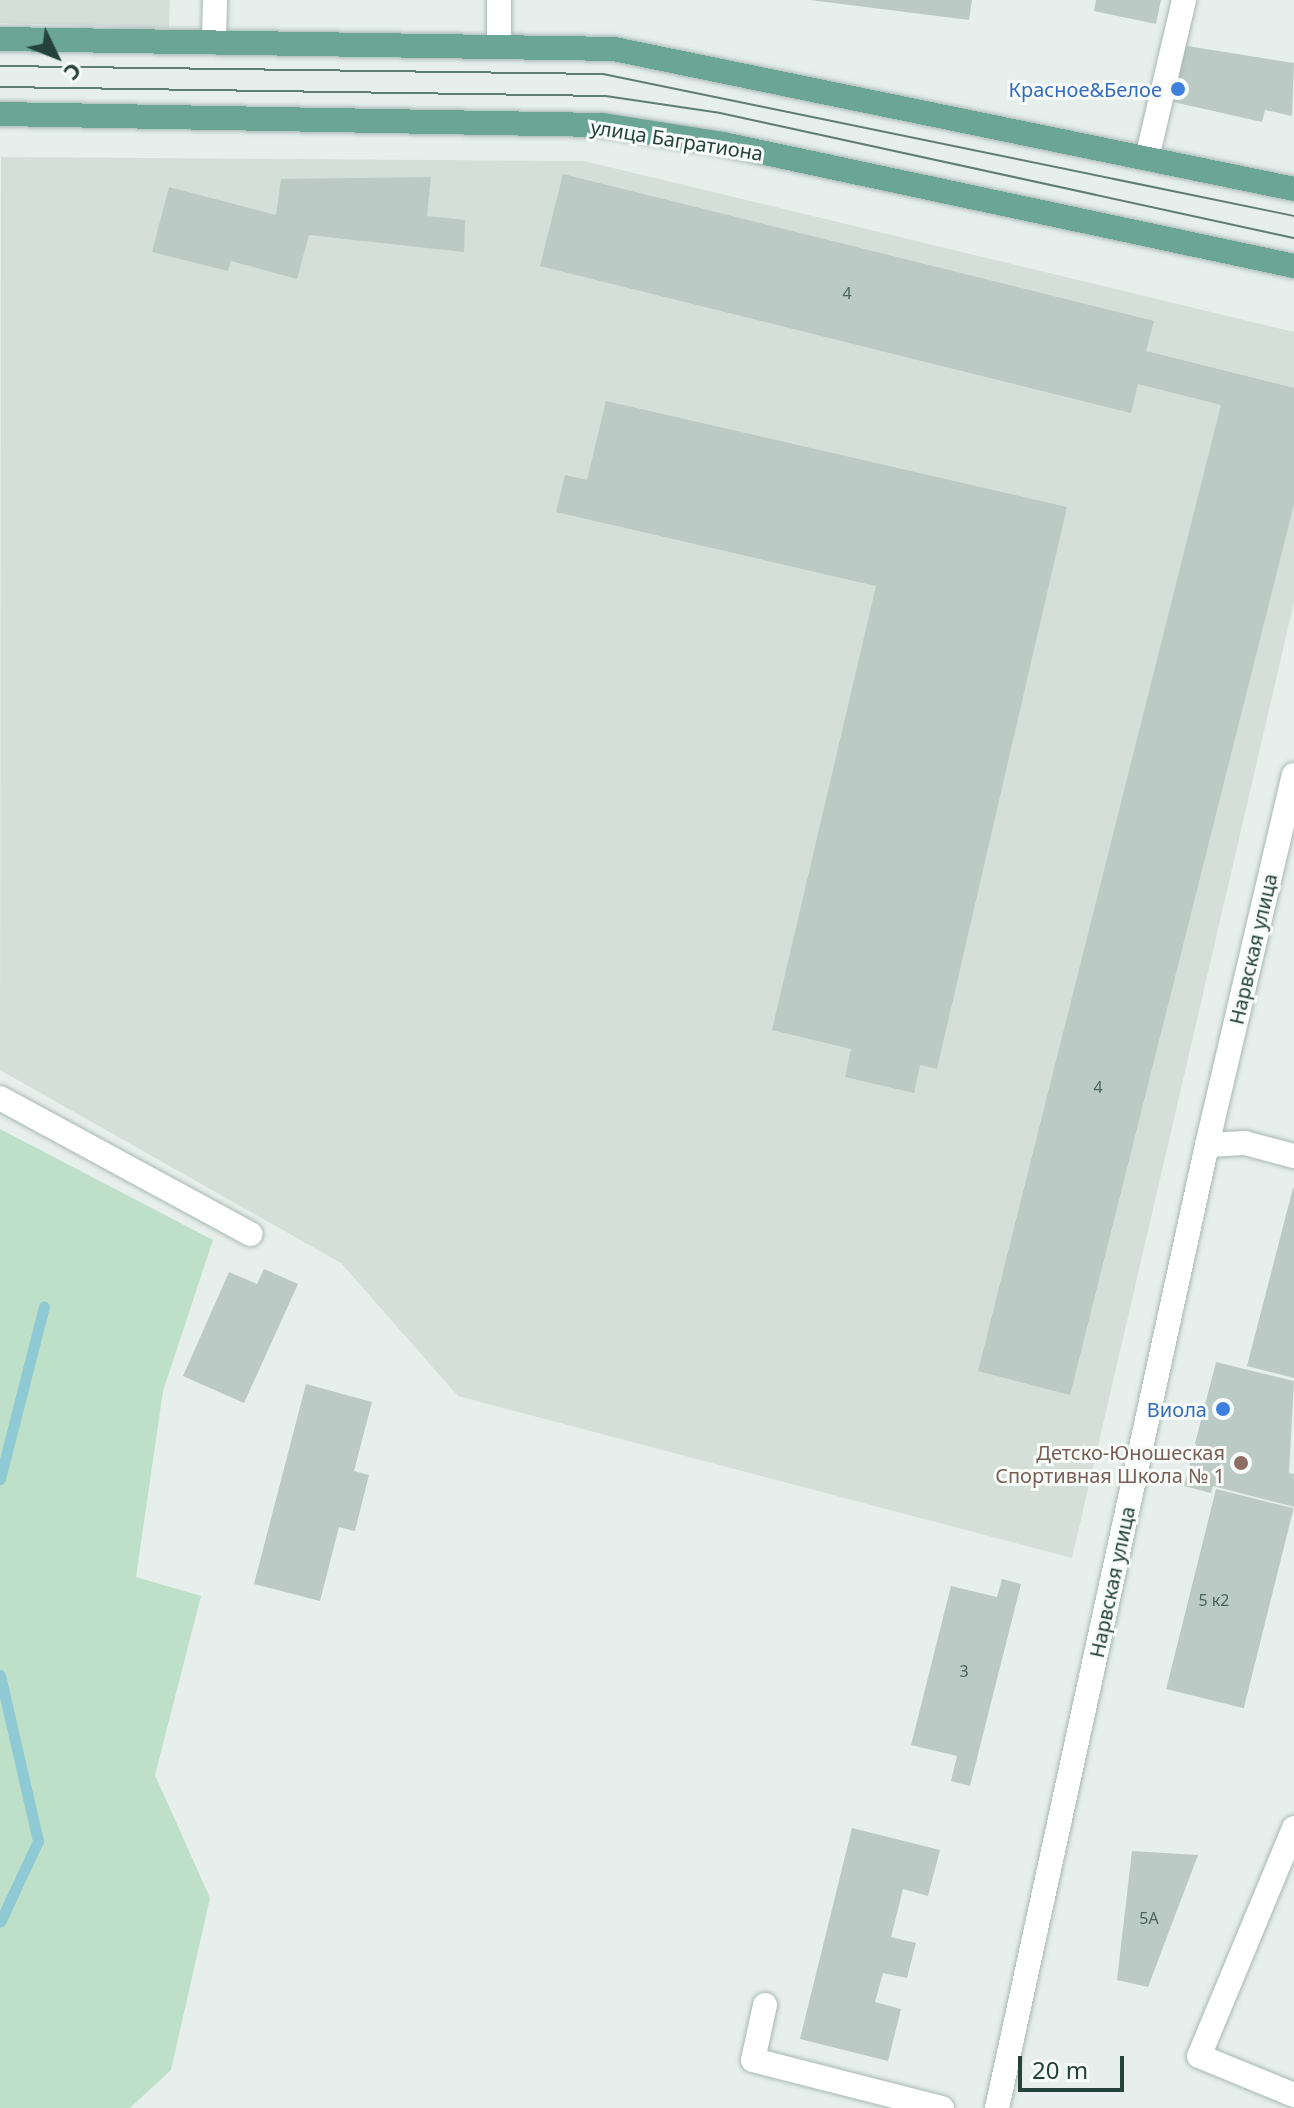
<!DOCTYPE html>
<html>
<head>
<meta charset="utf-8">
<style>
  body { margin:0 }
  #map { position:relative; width:1294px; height:2108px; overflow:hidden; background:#e6efeb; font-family:"Noto Sans",sans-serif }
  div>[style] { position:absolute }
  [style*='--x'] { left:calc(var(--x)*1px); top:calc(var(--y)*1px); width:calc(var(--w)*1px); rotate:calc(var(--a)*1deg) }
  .built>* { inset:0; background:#d4dfda }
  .green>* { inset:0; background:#bfe0c8 }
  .stream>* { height:11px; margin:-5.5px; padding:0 5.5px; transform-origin:5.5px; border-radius:5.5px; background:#8ec9d4 }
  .building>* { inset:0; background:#bbcac4; transform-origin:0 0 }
  .roads { filter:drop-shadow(0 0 2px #a8b8b2) drop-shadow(0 0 2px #a8b8b2) }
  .minor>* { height:24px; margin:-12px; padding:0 12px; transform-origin:12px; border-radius:12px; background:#fff }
  .major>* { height:24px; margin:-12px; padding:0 12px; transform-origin:12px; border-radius:12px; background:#6aa596 }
  .tram>* { height:2px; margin:-1px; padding:0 1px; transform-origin:1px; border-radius:1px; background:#5f7d75 }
  .dots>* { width:22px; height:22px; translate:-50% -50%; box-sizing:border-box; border:4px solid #f7fbf9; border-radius:50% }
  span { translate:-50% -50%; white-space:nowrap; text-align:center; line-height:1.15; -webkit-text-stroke:6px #f7fbf9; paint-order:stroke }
  .number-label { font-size:16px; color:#4a645c }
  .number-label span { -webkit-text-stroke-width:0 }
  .shop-label { font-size:20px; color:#366cbe }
  .right { translate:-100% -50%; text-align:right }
  .street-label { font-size:20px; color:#24423a }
  .education-label { font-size:20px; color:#785e54 }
  .north { position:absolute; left:16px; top:16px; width:80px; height:80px; -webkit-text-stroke:6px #f7fbf9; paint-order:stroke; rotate:133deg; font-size:22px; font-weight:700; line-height:32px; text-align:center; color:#24423a }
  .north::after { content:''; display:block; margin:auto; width:28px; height:36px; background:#24423a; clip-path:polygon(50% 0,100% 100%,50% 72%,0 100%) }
  .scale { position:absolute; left:1018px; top:2056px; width:106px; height:36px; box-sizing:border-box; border:4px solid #24423a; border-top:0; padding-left:10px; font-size:24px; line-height:28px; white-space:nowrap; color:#24423a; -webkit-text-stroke:6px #f7fbf9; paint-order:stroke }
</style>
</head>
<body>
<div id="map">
  <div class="built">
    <i style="clip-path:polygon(0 0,170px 0,169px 28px,0 23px)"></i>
    <i style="clip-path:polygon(1px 157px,584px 161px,1294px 332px,1294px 602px,1072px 1558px,458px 1396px,341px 1263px,0 1070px)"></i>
  </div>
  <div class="green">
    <i style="clip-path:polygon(0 1129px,213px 1240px,163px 1391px,136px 1577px,201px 1596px,155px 1775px,210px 1898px,171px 2070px,130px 2108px,0 2108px)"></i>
  </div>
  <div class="stream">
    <i style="--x:0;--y:1479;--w:178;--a:-75.7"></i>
    <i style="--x:0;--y:1675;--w:170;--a:77.1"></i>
    <i style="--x:38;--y:1841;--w:89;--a:115.1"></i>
  </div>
  <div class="building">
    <i style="clip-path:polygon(810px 0,972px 0,969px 20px)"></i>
    <i style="clip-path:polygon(1096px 0,1161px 0,1156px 24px,1094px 11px)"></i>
    <i style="clip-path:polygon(1181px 45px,1294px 63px,1292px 116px,1265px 110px,1262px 122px,1169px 101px)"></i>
    <i style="clip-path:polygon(563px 174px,1154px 321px,1146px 351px,1294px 388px,1294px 504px,1070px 1395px,978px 1371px,1221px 405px,1138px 384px,1131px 413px,540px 266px)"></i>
    <i style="clip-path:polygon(431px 177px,427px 216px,465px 220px,464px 252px,309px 235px,297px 279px,231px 261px,228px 271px,152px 252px,169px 187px,276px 215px,281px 179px)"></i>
    <i style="clip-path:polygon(606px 401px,1067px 507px,937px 1069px,920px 1065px,914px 1093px,845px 1077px,851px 1049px,772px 1030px,876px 586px,556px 512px,565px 475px,587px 480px)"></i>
    <i style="clip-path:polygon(1293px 1188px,1294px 1188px,1294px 1378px,1247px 1366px)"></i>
    <i style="clip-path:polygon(264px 1269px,298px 1284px,244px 1403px,183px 1376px,229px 1272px,257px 1284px)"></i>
    <i style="clip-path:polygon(1216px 1362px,1294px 1381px,1289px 1473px,1294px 1474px,1294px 1507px,1213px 1486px,1211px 1493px,1184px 1486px)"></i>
    <i style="clip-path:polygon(306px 1384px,372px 1402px,354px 1471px,369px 1475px,355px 1531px,339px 1527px,320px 1601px,254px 1584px)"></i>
    <i style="left:1216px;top:1489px;width:80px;height:206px;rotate:14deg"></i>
    <i style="clip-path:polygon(1002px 1579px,1021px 1584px,970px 1786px,951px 1781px,957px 1756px,911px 1745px,951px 1586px,997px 1597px)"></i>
    <i style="clip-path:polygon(852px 1828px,940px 1850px,928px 1896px,903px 1889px,891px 1937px,916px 1943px,907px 1978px,883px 1973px,875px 2002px,901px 2009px,888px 2061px,800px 2039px)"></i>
    <i style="clip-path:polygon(1132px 1851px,1198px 1855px,1148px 1987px,1117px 1980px)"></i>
  </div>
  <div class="roads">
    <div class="minor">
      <i style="--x:214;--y:42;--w:42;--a:-88.6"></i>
      <i style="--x:499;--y:47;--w:47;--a:-90"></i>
      <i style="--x:1147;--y:158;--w:162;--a:-76.8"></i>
      <i style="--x:0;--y:1098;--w:285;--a:28.5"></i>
      <i style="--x:1207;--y:1145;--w:38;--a:-3"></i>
      <i style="--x:1245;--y:1143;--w:51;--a:14.9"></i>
      <i style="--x:1294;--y:1828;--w:247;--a:112.6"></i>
      <i style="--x:1199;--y:2056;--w:103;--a:22.3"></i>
      <i style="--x:765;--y:2005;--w:56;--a:102.3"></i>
      <i style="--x:753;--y:2060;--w:195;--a:14.3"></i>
      <i style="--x:997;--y:2108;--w:986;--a:-77.7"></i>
      <i style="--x:1207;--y:1145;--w:380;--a:-76.8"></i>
    </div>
    <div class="major">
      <i style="--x:0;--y:39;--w:614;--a:0.93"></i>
      <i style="--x:614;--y:49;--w:694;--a:11.63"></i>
      <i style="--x:0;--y:114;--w:602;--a:1.05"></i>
      <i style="--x:602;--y:125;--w:122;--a:8.9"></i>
      <i style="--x:723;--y:144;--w:584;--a:12.06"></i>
    </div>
  </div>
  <div class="tram">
    <i style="--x:0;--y:66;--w:603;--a:0.76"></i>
    <i style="--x:603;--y:74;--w:705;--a:11.61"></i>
    <i style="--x:0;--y:87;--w:605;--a:0.85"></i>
    <i style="--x:605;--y:96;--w:116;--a:8.4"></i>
    <i style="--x:720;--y:113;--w:587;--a:12.29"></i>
  </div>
  <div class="dots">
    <i style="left:1178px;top:89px;background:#3f7fe0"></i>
    <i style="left:1223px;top:1409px;background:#3f7fe0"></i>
    <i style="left:1241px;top:1463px;background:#8d6e63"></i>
  </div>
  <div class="number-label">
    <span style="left:847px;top:293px">4</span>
    <span style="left:1098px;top:1087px">4</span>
    <span style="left:1214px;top:1600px">5 к2</span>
    <span style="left:964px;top:1671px">3</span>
    <span style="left:1149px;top:1918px">5А</span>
  </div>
  <div class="shop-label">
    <span class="right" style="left:1162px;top:89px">Красное&amp;Белое</span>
    <span class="right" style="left:1207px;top:1409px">Виола</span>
  </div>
  <div class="street-label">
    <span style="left:677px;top:140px;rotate:9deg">улица Багратиона</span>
    <span style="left:1253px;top:949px;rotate:-77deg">Нарвская улица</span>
    <span style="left:1112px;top:1582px;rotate:-78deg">Нарвская улица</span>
  </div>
  <div class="education-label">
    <span class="right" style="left:1225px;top:1464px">Детско-Юношеская<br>Спортивная Школа № 1</span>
  </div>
  <div class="north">С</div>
  <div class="scale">20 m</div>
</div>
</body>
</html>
